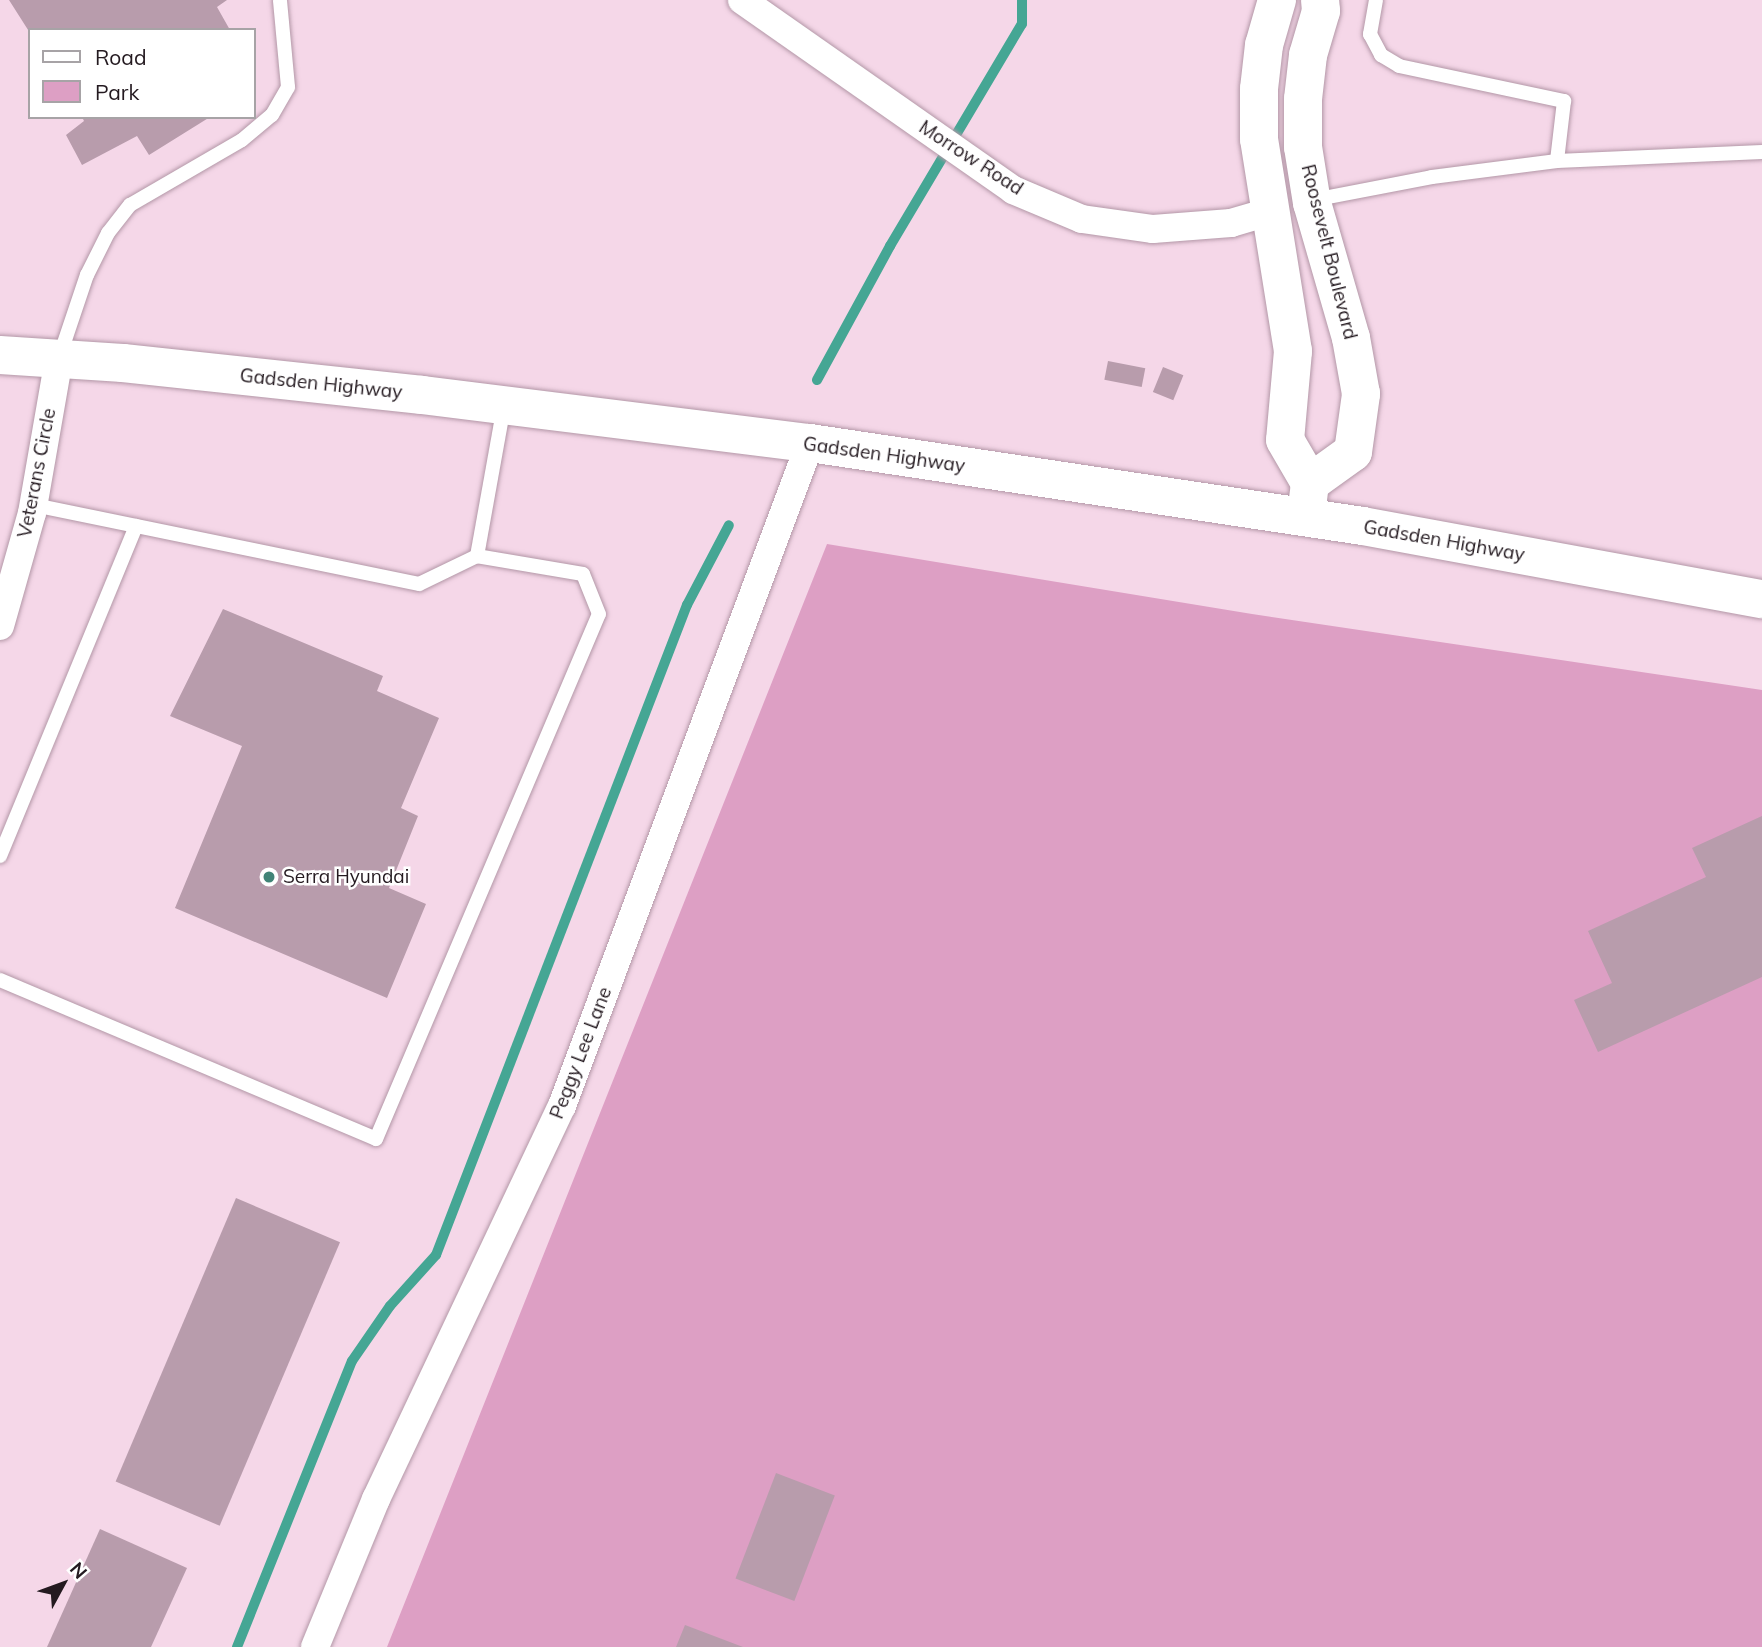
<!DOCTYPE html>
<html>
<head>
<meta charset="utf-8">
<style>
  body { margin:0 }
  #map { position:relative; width:1762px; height:1647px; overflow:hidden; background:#f5d7e8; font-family:Mulish,sans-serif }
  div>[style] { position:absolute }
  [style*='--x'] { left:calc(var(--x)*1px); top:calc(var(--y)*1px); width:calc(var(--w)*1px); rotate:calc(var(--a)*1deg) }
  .green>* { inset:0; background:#dd9fc4 }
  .stream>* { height:10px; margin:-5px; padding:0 5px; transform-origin:5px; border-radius:5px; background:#45a694 }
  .building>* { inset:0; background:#b89cac; transform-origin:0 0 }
  .roads { filter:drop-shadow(0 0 2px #b397a7) drop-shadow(0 0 2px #b397a7) }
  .lane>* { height:14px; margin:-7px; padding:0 7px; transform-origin:7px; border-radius:7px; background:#fff }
  .street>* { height:28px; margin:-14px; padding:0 14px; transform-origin:14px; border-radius:14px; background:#fff }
  .secondary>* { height:38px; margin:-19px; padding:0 19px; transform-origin:19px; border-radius:19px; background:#fff }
  .primary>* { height:38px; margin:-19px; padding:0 19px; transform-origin:19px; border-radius:19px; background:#fff }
  .dots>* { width:19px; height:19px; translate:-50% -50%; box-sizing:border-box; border:4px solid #fff; border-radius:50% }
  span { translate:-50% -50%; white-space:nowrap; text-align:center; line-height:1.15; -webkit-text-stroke:5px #fff; paint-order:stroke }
  .street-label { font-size:19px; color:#241a20 }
  .poi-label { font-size:19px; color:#241a20 }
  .left { translate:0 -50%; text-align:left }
  .legend { position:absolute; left:28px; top:28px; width:228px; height:91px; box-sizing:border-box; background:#fff; border:2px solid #a7a3a6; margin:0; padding:9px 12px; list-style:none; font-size:21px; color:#241a20 }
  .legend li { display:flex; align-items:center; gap:14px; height:35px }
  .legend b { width:35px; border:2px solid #a7a3a6 }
  .north { position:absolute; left:28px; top:1549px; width:70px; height:70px; -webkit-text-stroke:5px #fff; paint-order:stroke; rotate:49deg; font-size:19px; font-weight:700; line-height:28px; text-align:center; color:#241a20 }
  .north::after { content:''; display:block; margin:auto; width:24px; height:32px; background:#241a20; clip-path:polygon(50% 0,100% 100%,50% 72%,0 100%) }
</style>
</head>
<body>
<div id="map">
  <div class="green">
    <i style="clip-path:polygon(827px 544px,1252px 614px,1762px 690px,1762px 1647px,387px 1647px)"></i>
  </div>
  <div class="stream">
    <i style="--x:817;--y:380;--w:153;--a:-61.4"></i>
    <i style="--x:890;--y:246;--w:258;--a:-59.3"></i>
    <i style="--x:1022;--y:24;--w:24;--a:-90"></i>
    <i style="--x:237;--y:1647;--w:308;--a:-68.1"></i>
    <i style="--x:352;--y:1361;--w:67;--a:-55.4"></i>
    <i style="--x:390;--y:1306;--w:69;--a:-48"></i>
    <i style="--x:436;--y:1255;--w:697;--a:-68.89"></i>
    <i style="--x:687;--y:605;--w:90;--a:-62.3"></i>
  </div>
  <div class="building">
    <i style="clip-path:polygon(9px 0,227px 0,217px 7px,230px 30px,30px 30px,30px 33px)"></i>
    <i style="clip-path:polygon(82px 117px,210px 117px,149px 155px,137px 136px,82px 165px,66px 135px,84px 121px)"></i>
    <i style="left:1108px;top:361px;width:38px;height:19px;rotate:11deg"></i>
    <i style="left:1163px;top:367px;width:22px;height:27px;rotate:22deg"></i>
    <i style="clip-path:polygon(223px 609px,383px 676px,377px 691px,439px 718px,401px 808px,418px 816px,389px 888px,426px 904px,387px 998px,175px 908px,242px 746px,170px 716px)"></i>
    <i style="clip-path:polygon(1762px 816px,1762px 977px,1598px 1052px,1574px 1000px,1612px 983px,1588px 931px,1706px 877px,1692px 848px)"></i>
    <i style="left:236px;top:1198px;width:113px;height:308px;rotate:23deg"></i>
    <i style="left:776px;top:1473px;width:63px;height:113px;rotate:21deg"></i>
    <i style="clip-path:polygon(100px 1529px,187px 1568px,151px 1647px,47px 1647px)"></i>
    <i style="clip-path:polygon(685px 1625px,743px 1647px,676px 1647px)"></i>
  </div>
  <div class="roads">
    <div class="lane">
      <i style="--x:1376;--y:0;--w:35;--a:100"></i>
      <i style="--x:1370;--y:34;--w:24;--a:62"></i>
      <i style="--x:1381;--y:55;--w:21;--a:31"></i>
      <i style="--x:1399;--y:66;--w:169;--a:12"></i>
      <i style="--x:1564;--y:101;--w:60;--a:96.7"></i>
      <i style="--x:1313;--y:200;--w:121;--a:-10.9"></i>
      <i style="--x:1432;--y:177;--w:126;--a:-7.3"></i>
      <i style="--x:1557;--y:161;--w:205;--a:-2.5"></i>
      <i style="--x:59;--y:358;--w:88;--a:-71.4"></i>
      <i style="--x:87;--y:275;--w:47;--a:-63.4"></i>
      <i style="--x:108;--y:233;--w:36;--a:-52"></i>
      <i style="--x:130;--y:205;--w:129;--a:-30.1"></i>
      <i style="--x:242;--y:140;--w:39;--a:-40"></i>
      <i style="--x:272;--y:115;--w:32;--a:-60"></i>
      <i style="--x:288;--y:87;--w:87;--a:-95.3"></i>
      <i style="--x:477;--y:556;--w:152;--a:-79.8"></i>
      <i style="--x:0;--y:856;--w:357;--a:-67.6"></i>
      <i style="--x:0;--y:980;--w:408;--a:22.9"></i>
      <i style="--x:376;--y:1139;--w:570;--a:-66.99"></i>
      <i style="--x:599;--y:614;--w:43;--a:-111.8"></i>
      <i style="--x:583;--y:574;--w:108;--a:-170.4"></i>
      <i style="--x:477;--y:556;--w:64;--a:154.2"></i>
      <i style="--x:419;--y:584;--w:394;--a:-168.4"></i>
    </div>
    <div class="street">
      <i style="--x:742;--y:0;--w:331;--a:35"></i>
      <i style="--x:1013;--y:190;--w:75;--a:22.8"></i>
      <i style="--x:1082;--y:219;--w:72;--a:8"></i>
      <i style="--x:1153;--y:229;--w:78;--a:-4.4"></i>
      <i style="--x:1231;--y:223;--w:43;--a:-16.3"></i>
      <i style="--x:0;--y:626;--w:117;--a:-74.2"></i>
      <i style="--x:32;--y:513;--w:156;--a:-80.1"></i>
      <i style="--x:315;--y:1647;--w:160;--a:-67.6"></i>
      <i style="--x:376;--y:1499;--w:435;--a:-64.7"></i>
      <i style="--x:562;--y:1106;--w:708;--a:-69.49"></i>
    </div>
    <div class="secondary">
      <i style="--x:1277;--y:0;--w:47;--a:106.1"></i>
      <i style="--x:1264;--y:45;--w:44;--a:96.5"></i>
      <i style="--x:1259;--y:89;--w:50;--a:90"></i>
      <i style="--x:1259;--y:139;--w:215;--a:80.9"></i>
      <i style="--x:1293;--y:351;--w:89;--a:95.1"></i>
      <i style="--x:1285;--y:440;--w:50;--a:59.8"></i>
      <i style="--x:1310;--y:483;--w:34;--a:97"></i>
      <i style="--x:1310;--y:483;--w:53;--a:-35.8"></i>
      <i style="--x:1353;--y:452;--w:59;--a:-82.1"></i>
      <i style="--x:1361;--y:394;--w:57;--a:-100.1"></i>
      <i style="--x:1351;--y:338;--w:141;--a:-106.1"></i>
      <i style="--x:1312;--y:203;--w:57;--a:-99.1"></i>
      <i style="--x:1303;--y:147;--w:48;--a:-90"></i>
      <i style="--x:1303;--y:99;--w:44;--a:-83.5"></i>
      <i style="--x:1308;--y:55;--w:46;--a:-73.5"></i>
      <i style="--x:1321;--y:11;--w:11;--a:-95"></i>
    </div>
    <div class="primary">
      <i style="--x:0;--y:355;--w:123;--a:3.7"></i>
      <i style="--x:123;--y:363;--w:301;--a:6.1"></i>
      <i style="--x:422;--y:395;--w:391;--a:7.1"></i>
      <i style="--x:810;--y:443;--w:559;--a:8.54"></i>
      <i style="--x:1363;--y:526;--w:406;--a:10.4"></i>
    </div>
  </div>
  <div class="dots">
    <i style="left:269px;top:877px;background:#418477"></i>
  </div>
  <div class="street-label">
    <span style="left:971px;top:158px;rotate:33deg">Morrow Road</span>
    <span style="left:1329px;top:252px;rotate:76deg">Roosevelt Boulevard</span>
    <span style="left:321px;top:384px;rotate:6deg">Gadsden Highway</span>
    <span style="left:884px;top:455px;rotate:8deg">Gadsden Highway</span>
    <span style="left:37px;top:473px;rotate:-79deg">Veterans Circle</span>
    <span style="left:1444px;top:541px;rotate:10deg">Gadsden Highway</span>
    <span style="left:581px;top:1053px;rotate:-69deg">Peggy Lee Lane</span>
  </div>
  <div class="poi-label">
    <span class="left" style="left:283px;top:877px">Serra Hyundai</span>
  </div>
  <ul class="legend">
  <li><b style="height:9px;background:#fff"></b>Road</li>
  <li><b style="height:19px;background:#dd9fc4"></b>Park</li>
  </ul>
  <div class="north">N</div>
</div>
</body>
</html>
